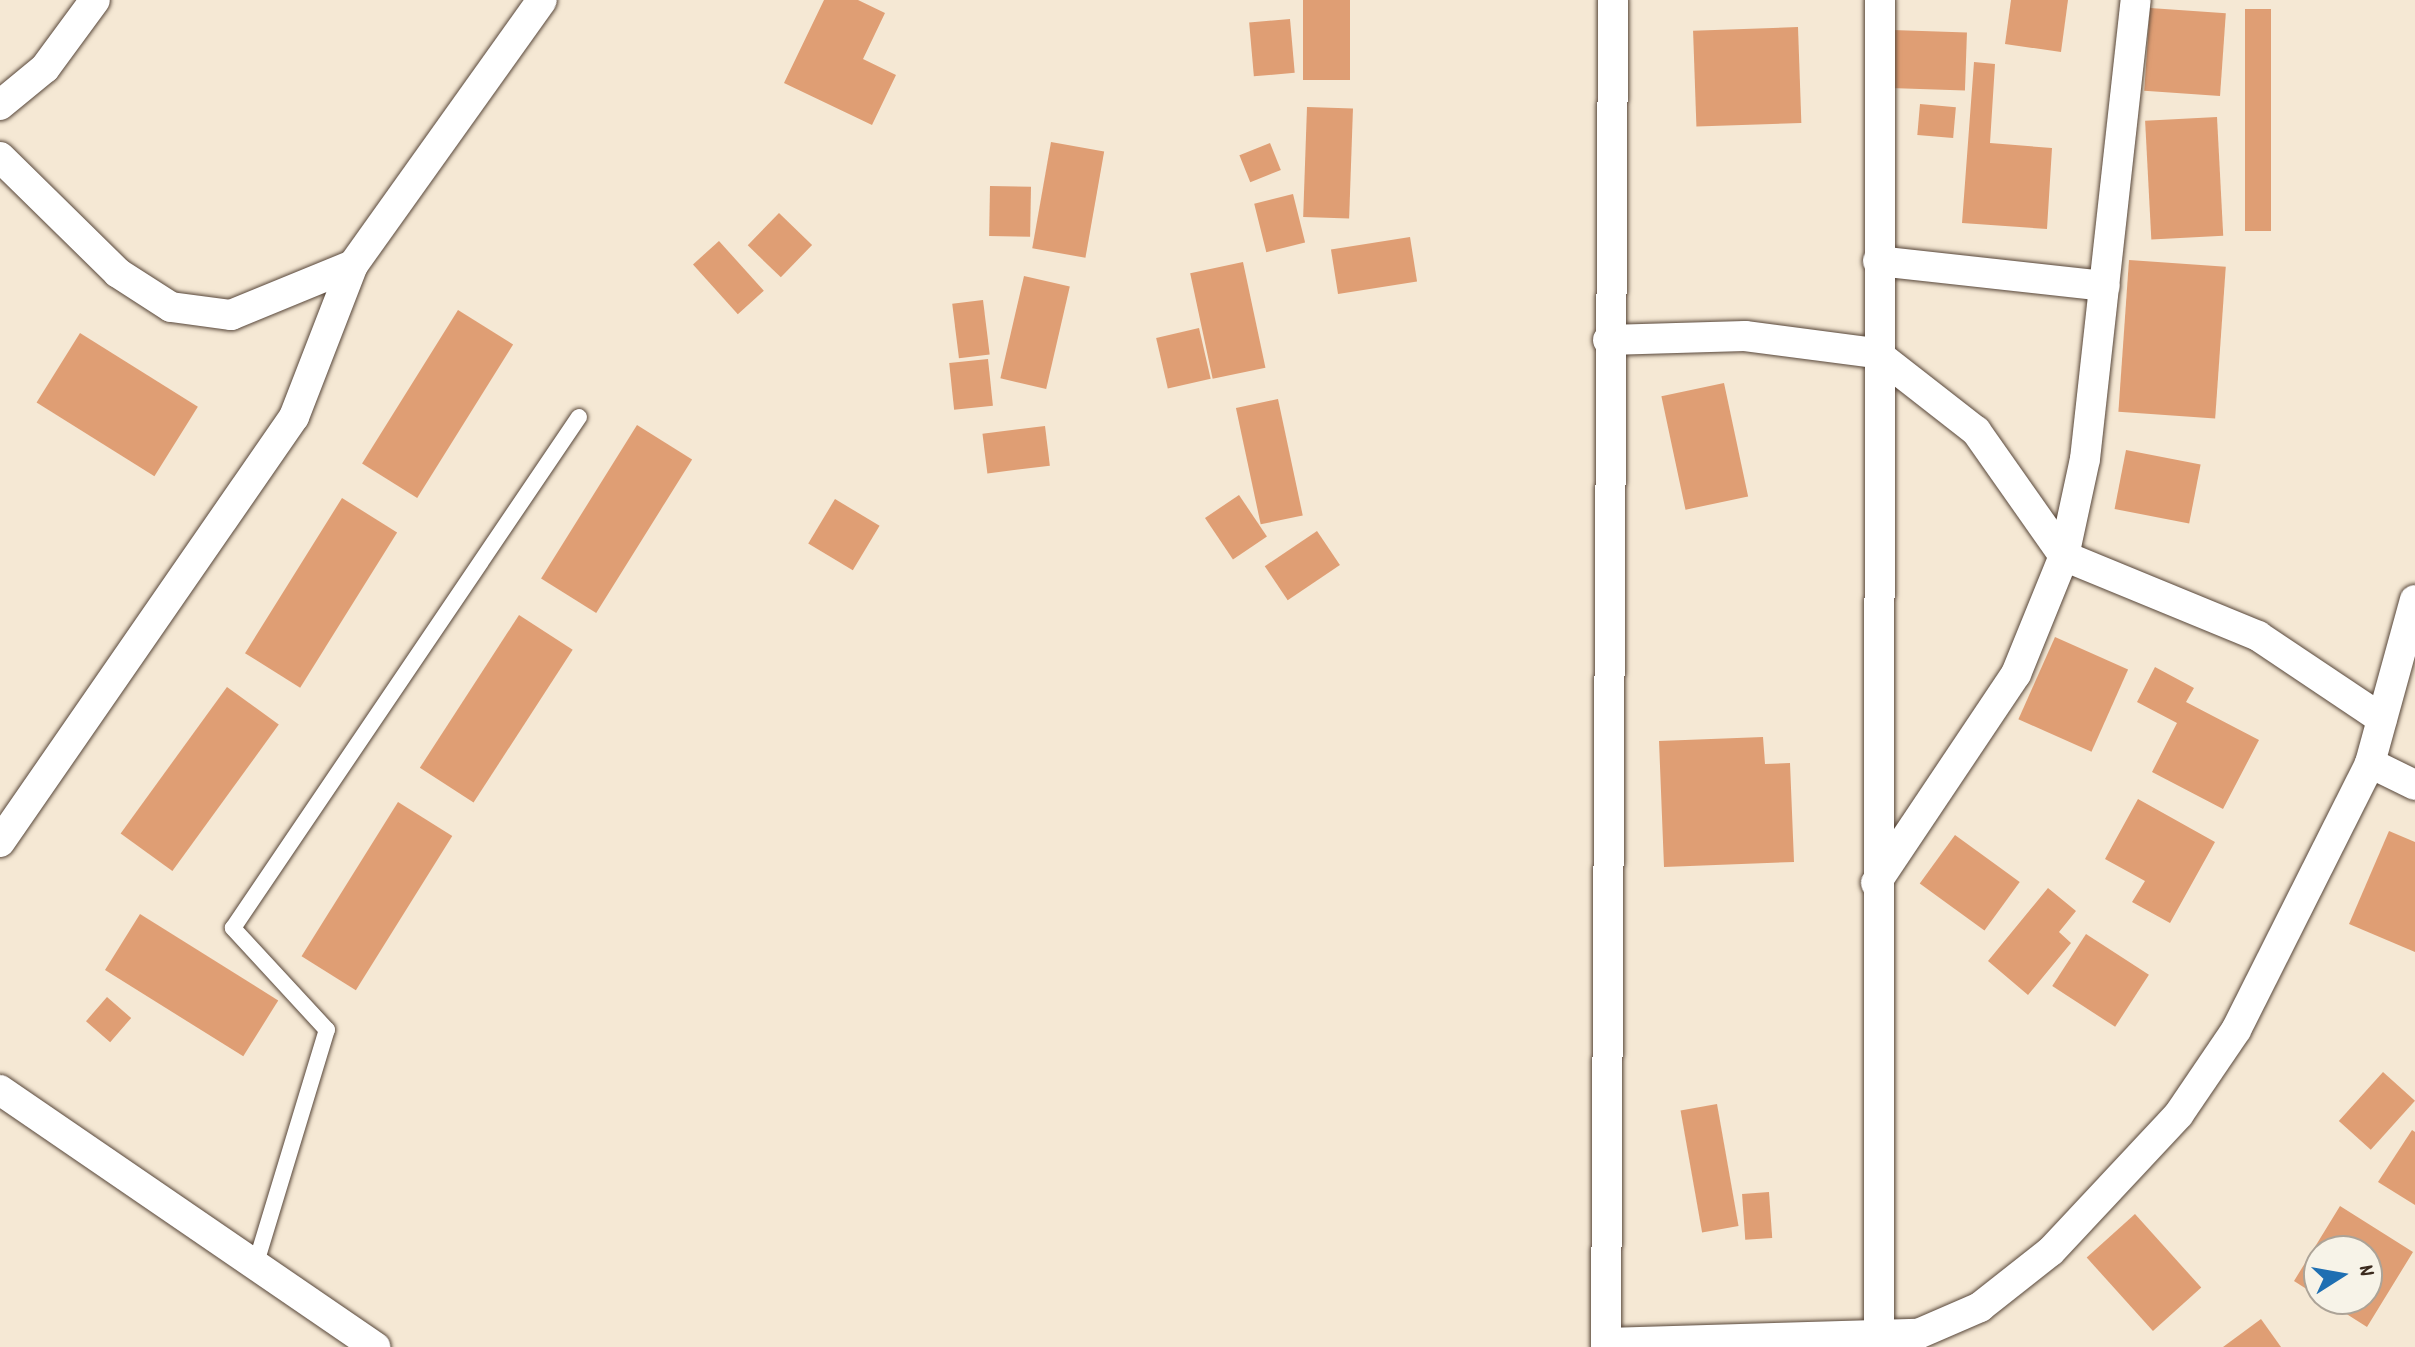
<!DOCTYPE html>
<html>
<head>
<meta charset="utf-8">
<style>
  body { margin:0 }
  #map { position:relative; width:2415px; height:1347px; overflow:hidden; background:#f5e8d4; font-family:Dekko,sans-serif }
  div>[style] { position:absolute }
  [style*='--x'] { left:calc(var(--x)*1px); top:calc(var(--y)*1px); width:calc(var(--w)*1px); rotate:calc(var(--a)*1deg) }
  .building>* { inset:0; background:#df9e74; transform-origin:0 0 }
  .roads { filter:drop-shadow(0 0 2px #574639) drop-shadow(0 0 2px #574639) }
  .lane>* { height:16px; margin:-8px; padding:0 8px; transform-origin:8px; border-radius:8px; background:#fff }
  .street>* { height:30px; margin:-15px; padding:0 15px; transform-origin:15px; border-radius:15px; background:#fff }
  span { translate:-50% -50%; white-space:nowrap; text-align:center; line-height:1.15; -webkit-text-stroke:8px #f7f3e8; paint-order:stroke }
  .north { position:absolute; left:2303px; top:1235px; width:80px; height:80px; box-sizing:border-box; background:#f7f3e8; border:2px solid #aca397; border-radius:50%; rotate:79deg; font-size:22px; font-weight:700; line-height:32px; text-align:center; color:#3b2a1e }
  .north::after { content:''; display:block; margin:auto; width:28px; height:36px; background:#1f6fb2; clip-path:polygon(50% 0,100% 100%,50% 72%,0 100%) }
</style>
</head>
<body>
<div id="map">
  <div class="building">
    <i style="clip-path:polygon(824px 0,858px 0,885px 13px,863px 59px,896px 75px,872px 125px,784px 83px)"></i>
    <i style="left:1303px;top:0;width:47px;height:80px"></i>
    <i style="clip-path:polygon(2011px 0,2068px 0,2061px 52px,2005px 44px)"></i>
    <i style="left:2150px;top:8px;width:76px;height:83px;rotate:4deg"></i>
    <i style="left:2245px;top:9px;width:26px;height:222px"></i>
    <i style="left:1290px;top:19px;width:54px;height:41px;rotate:85deg"></i>
    <i style="left:1798px;top:27px;width:96px;height:105px;rotate:88deg"></i>
    <i style="left:1892px;top:30px;width:75px;height:58px;rotate:2deg"></i>
    <i style="clip-path:polygon(1974px 62px,1995px 64px,1990px 143px,2052px 148px,2047px 229px,1962px 223px)"></i>
    <i style="left:1920px;top:104px;width:36px;height:31px;rotate:5deg"></i>
    <i style="left:1307px;top:107px;width:46px;height:110px;rotate:2deg"></i>
    <i style="left:2217px;top:117px;width:119px;height:72px;rotate:87deg"></i>
    <i style="left:1051px;top:142px;width:54px;height:108px;rotate:10deg"></i>
    <i style="left:1270px;top:143px;width:29px;height:33px;rotate:68deg"></i>
    <i style="left:990px;top:186px;width:41px;height:50px;rotate:1deg"></i>
    <i style="left:1293px;top:194px;width:50px;height:40px;rotate:76deg"></i>
    <i style="left:779px;top:213px;width:46px;height:45px;rotate:44deg"></i>
    <i style="left:1410px;top:237px;width:45px;height:80px;rotate:81deg"></i>
    <i style="left:719px;top:241px;width:67px;height:35px;rotate:48deg"></i>
    <i style="left:2129px;top:260px;width:97px;height:152px;rotate:4deg"></i>
    <i style="left:1243px;top:262px;width:108px;height:54px;rotate:78deg"></i>
    <i style="left:1024px;top:276px;width:47px;height:105px;rotate:13deg"></i>
    <i style="left:983px;top:300px;width:55px;height:31px;rotate:83deg"></i>
    <i style="left:458px;top:310px;width:65px;height:181px;rotate:32deg"></i>
    <i style="left:1199px;top:328px;width:52px;height:44px;rotate:77deg"></i>
    <i style="left:80px;top:333px;width:139px;height:82px;rotate:32deg"></i>
    <i style="left:988px;top:359px;width:47px;height:39px;rotate:84deg"></i>
    <i style="left:1724px;top:383px;width:116px;height:64px;rotate:78deg"></i>
    <i style="left:1278px;top:399px;width:119px;height:43px;rotate:78deg"></i>
    <i style="left:637px;top:425px;width:65px;height:181px;rotate:32deg"></i>
    <i style="left:1045px;top:426px;width:40px;height:63px;rotate:83deg"></i>
    <i style="left:2126px;top:450px;width:76px;height:60px;rotate:11deg"></i>
    <i style="left:1239px;top:495px;width:50px;height:41px;rotate:56deg"></i>
    <i style="left:342px;top:498px;width:65px;height:183px;rotate:32deg"></i>
    <i style="left:835px;top:499px;width:52px;height:52px;rotate:31deg"></i>
    <i style="left:1317px;top:531px;width:41px;height:63px;rotate:56deg"></i>
    <i style="left:519px;top:615px;width:64px;height:182px;rotate:33deg"></i>
    <i style="left:2055px;top:637px;width:80px;height:90px;rotate:24deg"></i>
    <i style="clip-path:polygon(2155px 667px,2194px 688px,2186px 702px,2259px 740px,2223px 809px,2152px 772px,2177px 723px,2137px 702px)"></i>
    <i style="left:227px;top:687px;width:64px;height:181px;rotate:36deg"></i>
    <i style="clip-path:polygon(1763px 737px,1765px 764px,1790px 763px,1794px 862px,1664px 867px,1659px 741px)"></i>
    <i style="clip-path:polygon(2138px 799px,2215px 842px,2170px 923px,2132px 902px,2145px 881px,2105px 859px)"></i>
    <i style="left:398px;top:802px;width:64px;height:182px;rotate:32deg"></i>
    <i style="clip-path:polygon(2389px 831px,2415px 842px,2415px 952px,2349px 924px)"></i>
    <i style="left:1955px;top:835px;width:80px;height:60px;rotate:36deg"></i>
    <i style="clip-path:polygon(2048px 888px,2076px 911px,2059px 932px,2071px 943px,2028px 995px,1988px 961px)"></i>
    <i style="left:140px;top:914px;width:163px;height:66px;rotate:32deg"></i>
    <i style="left:2086px;top:934px;width:75px;height:62px;rotate:33deg"></i>
    <i style="left:107px;top:997px;width:32px;height:32px;rotate:41deg"></i>
    <i style="left:2383px;top:1072px;width:43px;height:66px;rotate:42deg"></i>
    <i style="left:1717px;top:1104px;width:124px;height:37px;rotate:80deg"></i>
    <i style="clip-path:polygon(2412px 1130px,2415px 1132px,2415px 1205px,2378px 1182px)"></i>
    <i style="left:1769px;top:1192px;width:46px;height:27px;rotate:86deg"></i>
    <i style="clip-path:polygon(2340px 1206px,2413px 1252px,2367px 1327px,2323px 1299px,2367px 1299px,2367px 1251px,2319px 1251px,2319px 1297px,2294px 1281px)"></i>
    <i style="left:2135px;top:1214px;width:99px;height:65px;rotate:48deg"></i>
    <i style="clip-path:polygon(2261px 1319px,2281px 1347px,2223px 1347px)"></i>
  </div>
  <div class="roads">
    <div class="lane">
      <i style="--x:256;--y:1263;--w:244;--a:-73.1"></i>
      <i style="--x:327;--y:1030;--w:139;--a:-132.7"></i>
      <i style="--x:233;--y:928;--w:617;--a:-55.9"></i>
    </div>
    <div class="street">
      <i style="--x:0;--y:105;--w:58;--a:-39.4"></i>
      <i style="--x:45;--y:68;--w:84;--a:-53.7"></i>
      <i style="--x:0;--y:157;--w:165;--a:44.5"></i>
      <i style="--x:118;--y:273;--w:63;--a:32.7"></i>
      <i style="--x:171;--y:307;--w:61;--a:7.6"></i>
      <i style="--x:231;--y:315;--w:132;--a:-22.3"></i>
      <i style="--x:1878;--y:261;--w:228;--a:6.3"></i>
      <i style="--x:1608;--y:340;--w:137;--a:-1.7"></i>
      <i style="--x:1745;--y:336;--w:132;--a:7.4"></i>
      <i style="--x:1876;--y:353;--w:127;--a:38"></i>
      <i style="--x:1976;--y:431;--w:153;--a:54.9"></i>
      <i style="--x:2064;--y:556;--w:210;--a:22.4"></i>
      <i style="--x:2258;--y:636;--w:149;--a:33.8"></i>
      <i style="--x:2370;--y:763;--w:50;--a:26.1"></i>
      <i style="--x:0;--y:842;--w:517;--a:-55.33"></i>
      <i style="--x:294;--y:417;--w:163;--a:-68.8"></i>
      <i style="--x:353;--y:265;--w:325;--a:-54.5"></i>
      <i style="--x:1876;--y:883;--w:252;--a:-56.2"></i>
      <i style="--x:2016;--y:674;--w:127;--a:-67.9"></i>
      <i style="--x:2064;--y:556;--w:99;--a:-77.8"></i>
      <i style="--x:2085;--y:459;--w:462;--a:-83.7"></i>
      <i style="--x:0;--y:1090;--w:455;--a:34.4"></i>
      <i style="--x:1606;--y:1343;--w:312;--a:-1.7"></i>
      <i style="--x:1918;--y:1334;--w:68;--a:-23.5"></i>
      <i style="--x:1980;--y:1307;--w:90;--a:-38.3"></i>
      <i style="--x:2051;--y:1251;--w:187;--a:-46.9"></i>
      <i style="--x:2179;--y:1114;--w:102;--a:-55.8"></i>
      <i style="--x:2236;--y:1030;--w:299;--a:-63.3"></i>
      <i style="--x:2370;--y:763;--w:169;--a:-74.6"></i>
      <i style="--x:1606;--y:1347;--w:1347;--a:-89.7"></i>
      <i style="--x:1879;--y:1347;--w:1347;--a:-89.96"></i>
    </div>
  </div>
  <div class="north">N</div>
</div>
</body>
</html>
